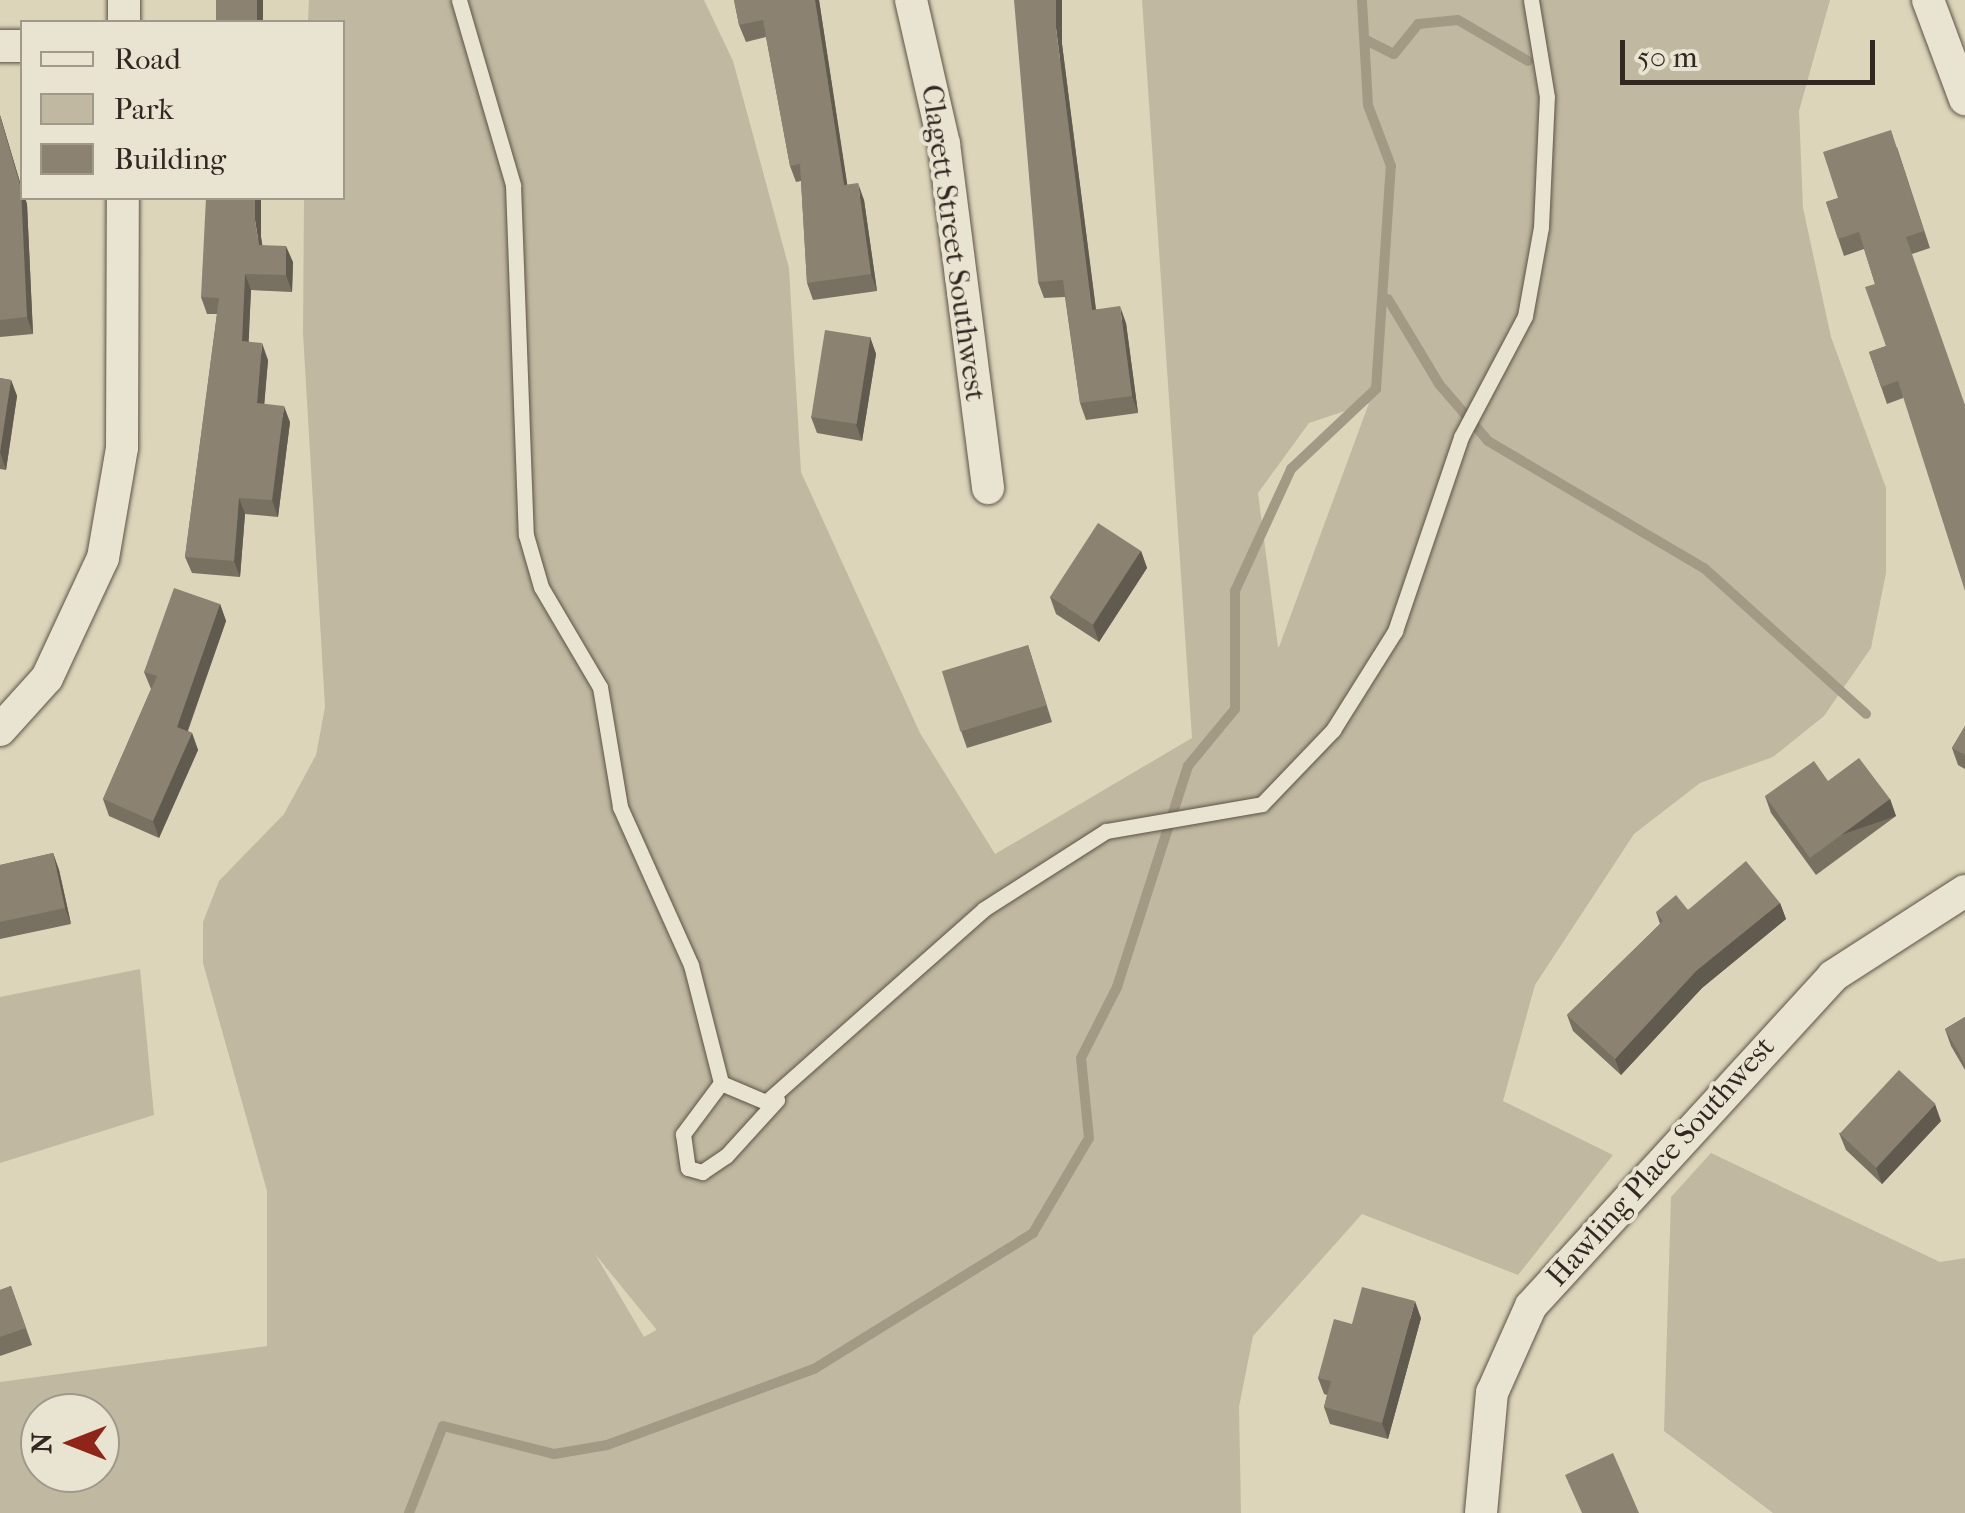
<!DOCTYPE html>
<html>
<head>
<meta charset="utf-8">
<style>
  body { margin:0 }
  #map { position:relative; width:1965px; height:1513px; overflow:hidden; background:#ddd5ba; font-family:"IM FELL French Canon",serif }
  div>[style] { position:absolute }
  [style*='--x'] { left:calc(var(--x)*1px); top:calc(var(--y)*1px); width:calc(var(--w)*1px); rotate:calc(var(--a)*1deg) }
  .green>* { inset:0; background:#c0b8a0 }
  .stream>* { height:10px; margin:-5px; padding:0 5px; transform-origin:5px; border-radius:5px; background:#a39a86 }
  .roads { filter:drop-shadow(0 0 2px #5e5347) drop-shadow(0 0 2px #5e5347) }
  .service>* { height:15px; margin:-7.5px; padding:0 7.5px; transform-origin:7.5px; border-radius:7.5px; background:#e9e4d2 }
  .minor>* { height:32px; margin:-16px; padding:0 16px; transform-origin:16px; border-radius:16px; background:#e9e4d2 }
  .wall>* { inset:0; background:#787061 }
  .shaded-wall>* { inset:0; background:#615b4f; transform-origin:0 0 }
  .building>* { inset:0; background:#8b8271; transform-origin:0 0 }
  span { translate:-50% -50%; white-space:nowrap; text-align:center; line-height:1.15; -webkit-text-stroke:8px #e9e4d2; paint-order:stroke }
  .street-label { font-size:30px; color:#332821 }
  .legend { position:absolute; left:20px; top:20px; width:325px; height:180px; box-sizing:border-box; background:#e9e4d2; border:2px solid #a0998b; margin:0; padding:12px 18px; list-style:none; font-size:30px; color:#332821 }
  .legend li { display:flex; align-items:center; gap:20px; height:50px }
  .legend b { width:50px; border:2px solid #a0998b }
  .north { position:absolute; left:20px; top:1393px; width:100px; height:100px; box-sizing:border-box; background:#e9e4d2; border:2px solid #a0998b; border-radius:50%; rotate:270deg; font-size:28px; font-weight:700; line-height:40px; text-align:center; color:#332821 }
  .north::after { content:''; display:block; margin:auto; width:35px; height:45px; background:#8f2418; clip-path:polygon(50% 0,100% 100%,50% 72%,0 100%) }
  .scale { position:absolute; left:1620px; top:40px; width:255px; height:45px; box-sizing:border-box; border:5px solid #332821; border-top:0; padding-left:12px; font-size:30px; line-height:35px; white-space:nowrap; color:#332821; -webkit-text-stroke:8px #e9e4d2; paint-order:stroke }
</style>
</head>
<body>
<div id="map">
  <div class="green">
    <i style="clip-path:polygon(evenodd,309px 0,704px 0,733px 61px,789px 268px,801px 472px,920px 733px,995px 854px,1192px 738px,1142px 0,1830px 0,1799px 111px,1803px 208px,1831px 337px,1886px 488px,1886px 573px,1871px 648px,1824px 716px,1773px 757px,1700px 783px,1634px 834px,1535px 985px,1503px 1101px,1613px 1155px,1518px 1275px,1362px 1214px,1253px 1336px,1239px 1407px,1241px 1513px,0 1513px,0 1382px,267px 1346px,267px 1191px,203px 963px,203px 922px,219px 881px,284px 814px,316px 755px,325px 707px,303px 333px,304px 198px,342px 198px,342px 22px,308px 22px,309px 0,1369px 403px,1279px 647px,1278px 647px,1258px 493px,1309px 423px,1369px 403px,309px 0,595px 1254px,656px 1329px,656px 1330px,644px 1337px,595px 1254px,309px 0,40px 1413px,100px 1413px,100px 1473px,40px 1473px,40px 1413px)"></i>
    <i style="clip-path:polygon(140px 969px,154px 1115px,0 1163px,0 997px)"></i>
    <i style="clip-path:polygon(1711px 1153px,1940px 1262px,1965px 1258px,1965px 1513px,1773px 1513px,1664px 1431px,1671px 1197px)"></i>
  </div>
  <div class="stream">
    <i style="--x:1366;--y:40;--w:31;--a:27"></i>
    <i style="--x:1394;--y:54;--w:38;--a:-51"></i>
    <i style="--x:1418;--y:24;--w:40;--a:-5.7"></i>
    <i style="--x:1458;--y:20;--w:81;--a:30.4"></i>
    <i style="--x:1388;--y:299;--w:99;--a:59"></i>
    <i style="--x:1439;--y:384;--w:75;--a:49.3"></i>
    <i style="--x:1488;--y:441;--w:251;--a:30.5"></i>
    <i style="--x:1704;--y:568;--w:218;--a:42"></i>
    <i style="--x:409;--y:1513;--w:93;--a:-68.7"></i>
    <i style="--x:443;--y:1426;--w:114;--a:14.2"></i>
    <i style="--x:554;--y:1454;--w:54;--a:-9.6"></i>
    <i style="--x:607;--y:1445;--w:221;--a:-20.2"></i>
    <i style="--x:814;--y:1369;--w:258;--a:-31.8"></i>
    <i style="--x:1033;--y:1233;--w:110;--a:-59.5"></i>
    <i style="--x:1089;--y:1138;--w:80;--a:-95.7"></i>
    <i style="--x:1081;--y:1058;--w:80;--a:-63.1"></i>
    <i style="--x:1117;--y:987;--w:232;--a:-72.2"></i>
    <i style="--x:1188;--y:766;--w:74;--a:-50.5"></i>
    <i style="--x:1235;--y:709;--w:118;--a:-90"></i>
    <i style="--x:1235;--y:591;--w:134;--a:-65.3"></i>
    <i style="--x:1291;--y:469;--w:117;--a:-43.3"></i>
    <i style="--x:1376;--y:389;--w:224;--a:-86.2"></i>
    <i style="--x:1391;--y:166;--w:65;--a:-110.7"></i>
    <i style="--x:1368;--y:105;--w:105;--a:-93.3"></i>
  </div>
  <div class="roads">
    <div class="service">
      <i style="--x:459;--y:0;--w:193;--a:73.7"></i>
      <i style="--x:513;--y:185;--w:350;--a:87.9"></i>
      <i style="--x:526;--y:535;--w:54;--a:73.9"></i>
      <i style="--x:541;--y:587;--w:116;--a:59.5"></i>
      <i style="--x:600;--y:687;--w:122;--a:80.5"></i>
      <i style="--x:620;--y:807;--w:173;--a:65.8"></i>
      <i style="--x:691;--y:965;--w:122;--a:75.7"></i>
      <i style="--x:721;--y:1083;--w:49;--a:22.9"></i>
      <i style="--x:766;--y:1102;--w:291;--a:-41.5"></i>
      <i style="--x:984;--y:909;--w:145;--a:-32.6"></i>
      <i style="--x:1106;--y:831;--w:158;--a:-9.8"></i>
      <i style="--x:1262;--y:804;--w:103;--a:-46.2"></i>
      <i style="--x:1333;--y:730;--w:117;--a:-57.9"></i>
      <i style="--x:1395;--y:631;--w:205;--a:-71.2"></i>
      <i style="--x:1461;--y:437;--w:137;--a:-62.1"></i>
      <i style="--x:1525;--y:316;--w:90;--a:-79.8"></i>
      <i style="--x:1541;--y:227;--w:130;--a:-87.4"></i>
      <i style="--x:1547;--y:97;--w:98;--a:-99.4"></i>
      <i style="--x:721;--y:1083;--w:64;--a:126.7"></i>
      <i style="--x:683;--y:1134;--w:34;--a:82"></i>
      <i style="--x:688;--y:1168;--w:15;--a:16"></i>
      <i style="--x:702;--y:1172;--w:29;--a:-34"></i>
      <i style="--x:726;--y:1156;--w:76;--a:-47.7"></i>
    </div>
    <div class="minor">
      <i style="--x:911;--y:0;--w:148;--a:77.1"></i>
      <i style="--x:944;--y:144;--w:347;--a:82.7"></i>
      <i style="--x:1928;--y:0;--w:106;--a:69.5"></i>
      <i style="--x:124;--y:22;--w:22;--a:-90"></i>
      <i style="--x:0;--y:46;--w:22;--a:0"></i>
      <i style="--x:0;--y:730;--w:70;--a:-47.9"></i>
      <i style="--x:47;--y:678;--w:132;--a:-65"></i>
      <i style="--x:103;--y:558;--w:112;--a:-80.2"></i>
      <i style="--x:122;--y:448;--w:250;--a:-89.8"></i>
      <i style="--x:1481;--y:1513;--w:121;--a:-84.8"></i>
      <i style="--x:1492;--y:1393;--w:95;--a:-65.9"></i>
      <i style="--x:1531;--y:1306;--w:447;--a:-47.5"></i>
      <i style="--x:1833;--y:976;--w:157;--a:-32.8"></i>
    </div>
  </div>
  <div class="wall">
    <i style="clip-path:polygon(734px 0,819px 0,847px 185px,864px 200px,877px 291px,813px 300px,807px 283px,801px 181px,796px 182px,790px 166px,766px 37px,746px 42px,739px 25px)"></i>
    <i style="clip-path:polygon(1062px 44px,1096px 309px,1126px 323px,1138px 413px,1086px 420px,1080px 403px,1065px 297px,1044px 298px,1038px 282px)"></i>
    <i style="clip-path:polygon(0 115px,22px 189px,22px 198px,25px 198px,27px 204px,33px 334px,0 337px)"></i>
    <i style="clip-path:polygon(1897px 147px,1930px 248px,1912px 254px,1903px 398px,1887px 404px,1869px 352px,1886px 346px,1875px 284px,1864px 249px,1844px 256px,1826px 202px,1838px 198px)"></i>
    <i style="clip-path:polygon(261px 237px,262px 245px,293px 262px,292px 292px,251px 290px,248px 342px,268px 360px,264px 404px,290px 422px,278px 517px,245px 514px,240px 577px,192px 573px,185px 557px,217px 314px,207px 314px,201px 297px)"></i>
    <i style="clip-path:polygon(870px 337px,876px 354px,862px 441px,817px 433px,811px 417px)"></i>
    <i style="clip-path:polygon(0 378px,11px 380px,17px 396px,6px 470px,0 469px)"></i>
    <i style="clip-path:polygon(1141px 551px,1147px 568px,1099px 642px,1056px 614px,1050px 597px)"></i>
    <i style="clip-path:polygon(220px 604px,226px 621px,188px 731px,192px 733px,198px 750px,159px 838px,109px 816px,103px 799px,151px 689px,144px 672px)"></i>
    <i style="clip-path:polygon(1028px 645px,1052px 722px,967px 748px,961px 731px)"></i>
    <i style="clip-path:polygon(1965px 726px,1965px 769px,1958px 765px,1952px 748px)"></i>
    <i style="clip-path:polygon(1765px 796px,1890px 799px,1896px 816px,1816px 875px,1771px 813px)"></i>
    <i style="clip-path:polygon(53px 853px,59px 870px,71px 924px,0 939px,0 865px)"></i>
    <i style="clip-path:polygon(1780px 903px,1786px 919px,1702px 988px,1621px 1075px,1573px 1031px,1567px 1015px,1660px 924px,1656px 912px)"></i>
    <i style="clip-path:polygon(1965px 1017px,1965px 1070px,1951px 1046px,1945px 1029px)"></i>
    <i style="clip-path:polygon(1941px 1121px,1882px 1184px,1846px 1150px,1839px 1133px)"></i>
    <i style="clip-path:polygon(11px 1286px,32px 1345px,0 1356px,0 1290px)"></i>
    <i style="clip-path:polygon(1421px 1318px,1388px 1439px,1330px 1424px,1324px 1407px,1327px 1395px,1324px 1394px,1318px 1378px,1352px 1324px)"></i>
  </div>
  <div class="shaded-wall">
    <i style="left:257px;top:0;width:6px;height:22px"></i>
    <i style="clip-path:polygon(815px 0,819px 0,850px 202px,844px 185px)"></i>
    <i style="clip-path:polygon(1056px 0,1062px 0,1062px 44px,1098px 327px,1092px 310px,1056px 28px)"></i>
    <i style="clip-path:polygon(0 115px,22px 189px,22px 198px,25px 198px,27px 204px,33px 334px,27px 317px)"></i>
    <i style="clip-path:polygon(858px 183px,864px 200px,877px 291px,871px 274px)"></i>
    <i style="clip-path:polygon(255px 198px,261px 198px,261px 237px,265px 261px,259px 245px,255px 220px)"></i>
    <i style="clip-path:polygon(286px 246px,293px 262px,292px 292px,286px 275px)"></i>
    <i style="clip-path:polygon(245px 274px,251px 290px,248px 358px,242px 341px)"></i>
    <i style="clip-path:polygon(1120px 306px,1126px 323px,1138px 413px,1132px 396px)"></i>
    <i style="clip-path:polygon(870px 337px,876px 354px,862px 441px,856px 424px)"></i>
    <i style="clip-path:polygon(262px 343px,268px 360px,263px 420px,257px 403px)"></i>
    <i style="clip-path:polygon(11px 380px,17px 396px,6px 470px,0 452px)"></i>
    <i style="clip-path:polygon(284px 406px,290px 422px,278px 517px,272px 500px)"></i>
    <i style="clip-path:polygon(239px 498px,245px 514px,240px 577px,234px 561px)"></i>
    <i style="clip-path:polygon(1141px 551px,1147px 568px,1099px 642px,1093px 625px)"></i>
    <i style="clip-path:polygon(220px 604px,226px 621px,183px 743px,177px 727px)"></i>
    <i style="clip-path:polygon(192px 733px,198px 750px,159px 838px,153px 821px)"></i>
    <i style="left:1890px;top:799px;width:18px;height:99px;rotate:71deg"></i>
    <i style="clip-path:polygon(53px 853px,59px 870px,71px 924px,65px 908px)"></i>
    <i style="clip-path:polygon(1780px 903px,1786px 919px,1702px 988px,1621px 1075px,1615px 1059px,1696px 971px)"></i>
    <i style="clip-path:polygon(1935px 1104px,1941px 1121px,1882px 1184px,1876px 1168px)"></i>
    <i style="clip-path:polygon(1415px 1301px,1421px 1318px,1388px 1439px,1382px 1423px)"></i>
  </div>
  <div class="building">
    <i style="left:216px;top:0;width:41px;height:22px"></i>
    <i style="clip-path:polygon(734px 0,815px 0,844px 185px,858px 183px,871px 274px,807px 283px,800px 164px,790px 166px,763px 20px,739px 25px)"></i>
    <i style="clip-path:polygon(1014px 0,1056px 0,1056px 28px,1092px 310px,1120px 306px,1132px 396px,1080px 403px,1063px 280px,1038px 282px)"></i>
    <i style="clip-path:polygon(0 116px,21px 188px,27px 317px,0 320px)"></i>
    <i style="clip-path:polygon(1891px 130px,1924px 231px,1906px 237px,1965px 405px,1965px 591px,1898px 381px,1881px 387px,1869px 352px,1886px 346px,1865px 287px,1875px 284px,1859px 232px,1838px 239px,1826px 202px,1838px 198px,1823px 152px)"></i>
    <i style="clip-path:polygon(206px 198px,255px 198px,255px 220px,259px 245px,286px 246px,286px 275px,245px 274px,242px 341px,262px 343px,257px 403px,284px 406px,272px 500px,239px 498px,234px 561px,185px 557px,219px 298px,201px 297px)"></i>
    <i style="left:825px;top:330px;width:46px;height:88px;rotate:9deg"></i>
    <i style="clip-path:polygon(0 378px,11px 380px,0 452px)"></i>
    <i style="left:1098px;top:523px;width:51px;height:88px;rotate:33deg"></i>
    <i style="clip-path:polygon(174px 588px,220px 604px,177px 727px,192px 733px,153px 821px,103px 799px,157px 676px,144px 672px)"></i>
    <i style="left:1028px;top:645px;width:63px;height:90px;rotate:73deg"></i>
    <i style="clip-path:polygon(1965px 726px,1965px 755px,1952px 748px)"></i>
    <i style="clip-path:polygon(1859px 758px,1890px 799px,1810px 858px,1765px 796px,1814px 761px,1828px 781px)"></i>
    <i style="clip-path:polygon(53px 853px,65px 908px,0 922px,0 865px)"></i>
    <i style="clip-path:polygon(1746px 861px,1780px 903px,1696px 971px,1615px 1059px,1567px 1015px,1663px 921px,1656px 912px,1676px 895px,1688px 910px)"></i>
    <i style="clip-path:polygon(1965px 1017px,1965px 1064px,1945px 1029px)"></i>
    <i style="left:1899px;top:1070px;width:50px;height:87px;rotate:43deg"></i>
    <i style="clip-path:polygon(11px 1286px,26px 1328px,0 1337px,0 1290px)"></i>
    <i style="clip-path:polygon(1362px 1287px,1415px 1301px,1382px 1423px,1324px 1407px,1331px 1381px,1318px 1378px,1334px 1319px,1352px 1324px)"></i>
    <i style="clip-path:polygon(1613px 1453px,1639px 1513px,1582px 1513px,1565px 1475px)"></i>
  </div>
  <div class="street-label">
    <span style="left:953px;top:243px;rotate:82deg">Clagett Street Southwest</span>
    <span style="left:1661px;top:1162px;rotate:-48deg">Hawling Place Southwest</span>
  </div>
  <ul class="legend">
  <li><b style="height:12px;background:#e9e4d2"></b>Road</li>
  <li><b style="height:28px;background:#c0b8a0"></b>Park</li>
  <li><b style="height:28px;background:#8b8271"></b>Building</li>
  </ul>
  <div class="north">N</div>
  <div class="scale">50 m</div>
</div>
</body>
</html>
